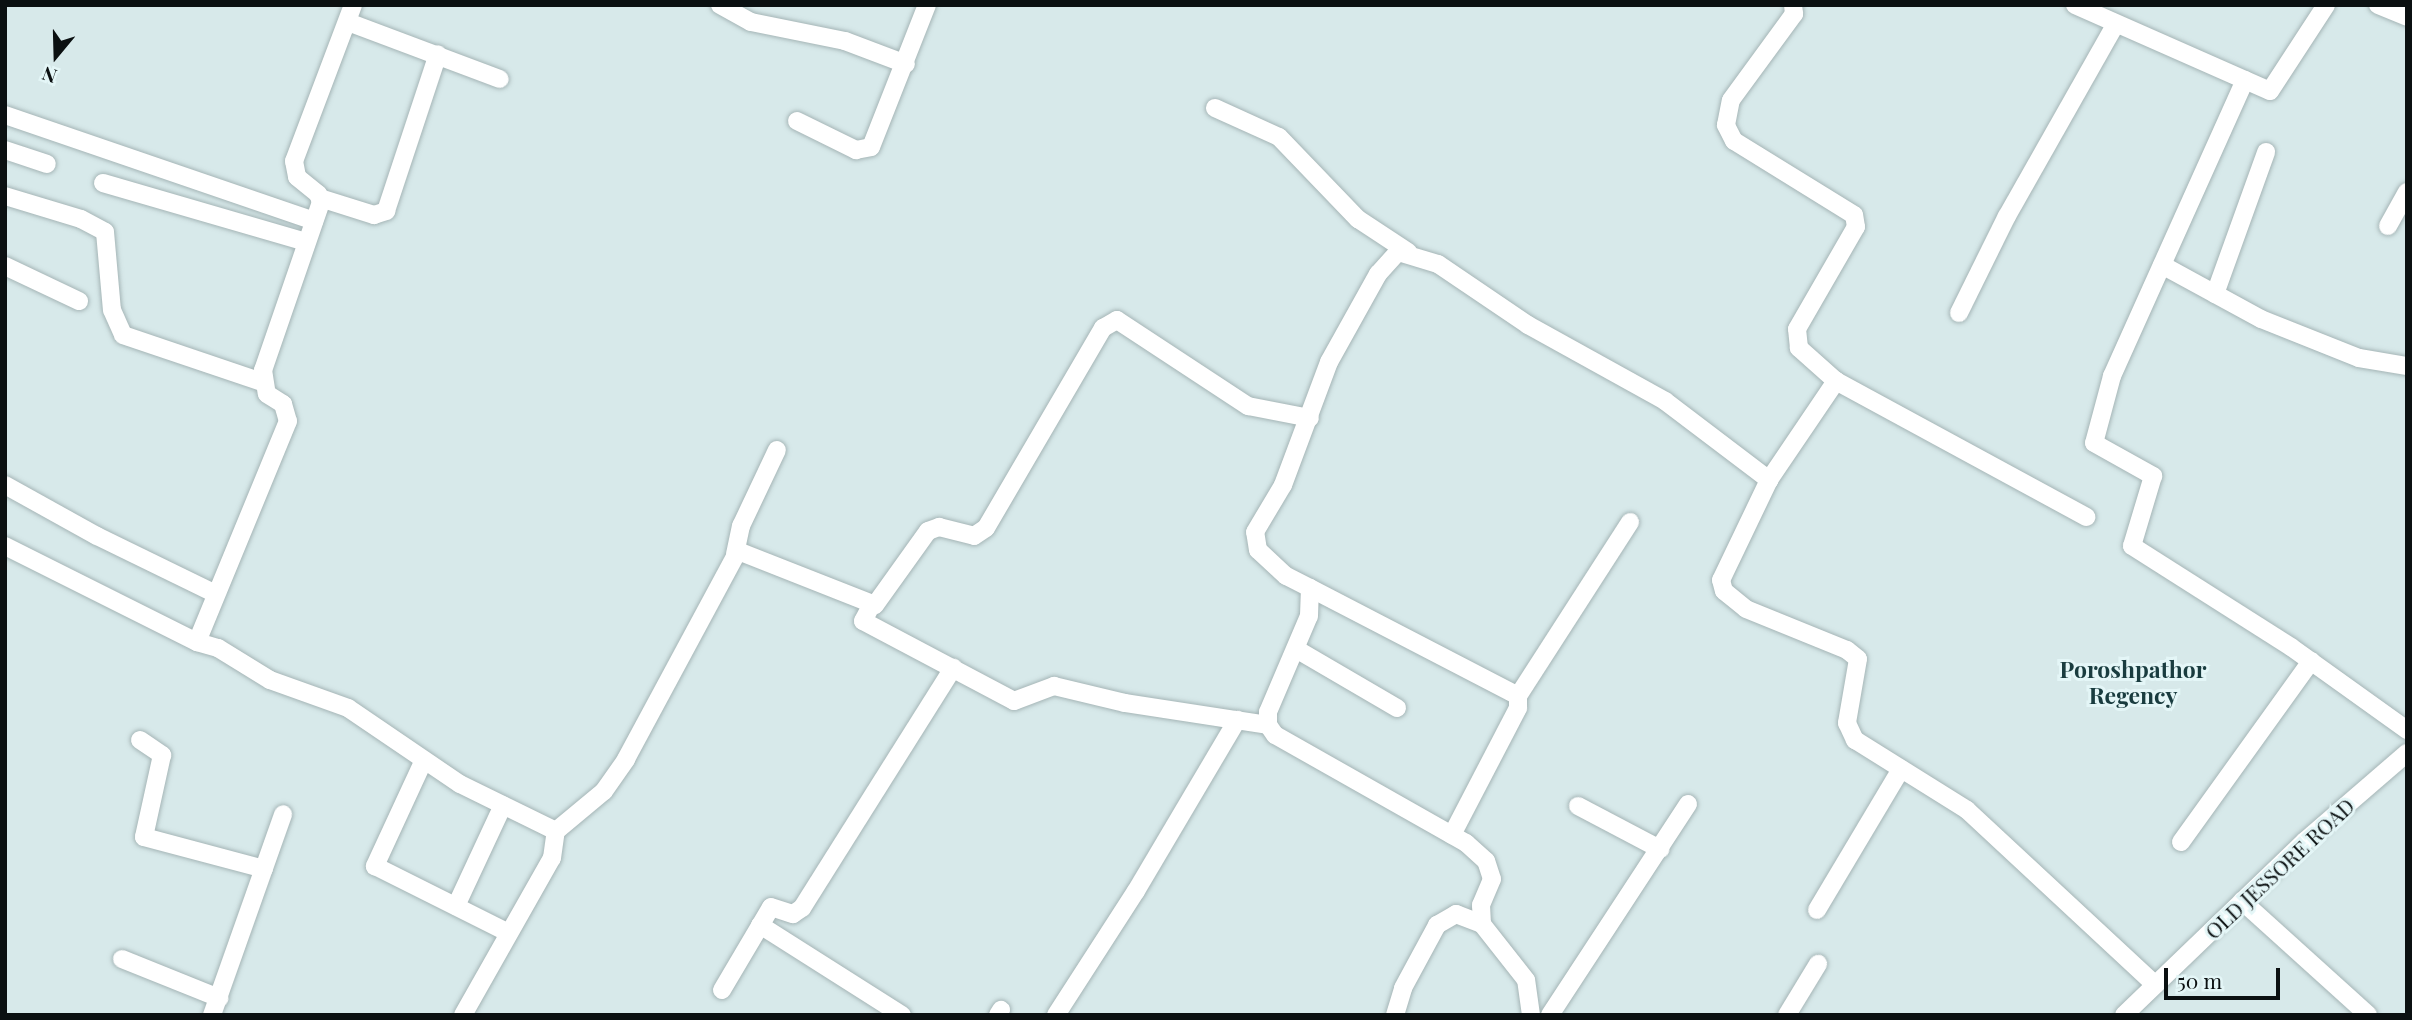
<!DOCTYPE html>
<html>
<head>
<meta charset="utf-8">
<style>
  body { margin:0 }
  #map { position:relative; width:2412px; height:1020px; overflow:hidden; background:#d7e9ea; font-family:"Playfair Display",serif }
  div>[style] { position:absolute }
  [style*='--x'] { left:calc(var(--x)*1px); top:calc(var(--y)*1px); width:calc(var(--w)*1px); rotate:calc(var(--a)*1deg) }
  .roads { filter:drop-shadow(0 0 2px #a5b5b6) drop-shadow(0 0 2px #a5b5b6) }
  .minor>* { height:18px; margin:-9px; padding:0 9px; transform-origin:9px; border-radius:9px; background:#fff }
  span { translate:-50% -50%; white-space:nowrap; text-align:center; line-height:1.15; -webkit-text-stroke:6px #e4f6f7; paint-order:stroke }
  .street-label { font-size:21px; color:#0b1011 }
  .neighbourhood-label { font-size:23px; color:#193c3f; font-weight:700 }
  .frame { position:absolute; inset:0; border:7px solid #0b1011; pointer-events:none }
  .north { position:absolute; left:21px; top:21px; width:70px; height:70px; -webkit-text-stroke:5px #e4f6f7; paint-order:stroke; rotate:199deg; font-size:19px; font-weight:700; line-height:28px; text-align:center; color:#0b1011 }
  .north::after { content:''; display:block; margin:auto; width:24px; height:32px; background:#0b1011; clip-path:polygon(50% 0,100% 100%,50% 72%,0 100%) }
  .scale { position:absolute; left:2164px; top:968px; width:116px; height:32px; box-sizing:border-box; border:4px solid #0b1011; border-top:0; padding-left:9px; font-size:21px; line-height:24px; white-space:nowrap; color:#0b1011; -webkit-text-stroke:5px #e4f6f7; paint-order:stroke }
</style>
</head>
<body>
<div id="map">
  <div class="roads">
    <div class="minor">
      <i style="--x:353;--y:5;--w:167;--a:110.7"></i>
      <i style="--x:294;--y:161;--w:16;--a:79"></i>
      <i style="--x:297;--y:177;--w:27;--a:39"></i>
      <i style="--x:318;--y:194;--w:9;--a:69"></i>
      <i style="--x:321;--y:202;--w:178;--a:109"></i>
      <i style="--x:263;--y:370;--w:24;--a:81"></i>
      <i style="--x:267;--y:394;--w:19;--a:32"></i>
      <i style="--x:283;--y:404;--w:18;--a:74"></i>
      <i style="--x:288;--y:421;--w:239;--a:112.4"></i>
      <i style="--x:197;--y:642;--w:22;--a:16"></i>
      <i style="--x:218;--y:648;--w:61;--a:31.6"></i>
      <i style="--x:270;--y:680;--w:83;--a:19.7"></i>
      <i style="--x:348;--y:708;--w:135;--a:34.2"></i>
      <i style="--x:460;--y:784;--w:107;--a:26.1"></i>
      <i style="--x:720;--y:5;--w:35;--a:29"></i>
      <i style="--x:751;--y:22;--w:96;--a:11.4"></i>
      <i style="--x:845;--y:41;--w:65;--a:20.7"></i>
      <i style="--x:2075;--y:5;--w:213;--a:23.8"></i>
      <i style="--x:2270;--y:91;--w:103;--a:-56.9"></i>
      <i style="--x:2378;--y:5;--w:31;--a:22"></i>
      <i style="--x:348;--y:22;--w:162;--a:20.6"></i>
      <i style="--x:2245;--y:80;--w:325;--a:114.2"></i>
      <i style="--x:2112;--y:376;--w:69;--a:105"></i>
      <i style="--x:2094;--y:443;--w:68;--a:29.2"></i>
      <i style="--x:2153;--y:476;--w:73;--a:106.7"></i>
      <i style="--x:2132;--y:546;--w:188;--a:32.4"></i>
      <i style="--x:2291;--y:647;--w:143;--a:35.6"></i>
      <i style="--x:1215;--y:108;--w:70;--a:24.4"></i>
      <i style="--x:1279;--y:137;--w:114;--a:46.1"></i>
      <i style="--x:1358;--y:219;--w:60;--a:33.4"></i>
      <i style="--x:5;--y:115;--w:327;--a:18.9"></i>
      <i style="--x:797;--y:121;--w:66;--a:26.2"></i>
      <i style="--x:856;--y:150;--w:15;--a:-11"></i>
      <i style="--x:871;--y:147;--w:153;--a:-68.5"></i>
      <i style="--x:5;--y:150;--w:44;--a:18.4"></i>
      <i style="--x:103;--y:183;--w:211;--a:16.2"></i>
      <i style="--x:5;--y:196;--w:79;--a:16.8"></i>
      <i style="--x:81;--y:219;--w:27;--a:28"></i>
      <i style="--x:105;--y:232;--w:78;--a:84.9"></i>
      <i style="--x:112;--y:310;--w:27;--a:66"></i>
      <i style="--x:123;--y:335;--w:147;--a:18.7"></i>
      <i style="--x:320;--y:198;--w:57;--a:17.5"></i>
      <i style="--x:374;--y:215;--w:13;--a:-18"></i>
      <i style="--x:386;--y:211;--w:165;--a:-71.7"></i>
      <i style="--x:2388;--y:226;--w:39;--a:-61"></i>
      <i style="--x:2162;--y:265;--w:113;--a:28.6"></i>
      <i style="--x:2261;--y:319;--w:105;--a:21.7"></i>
      <i style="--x:2359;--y:358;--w:49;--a:9.5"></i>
      <i style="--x:5;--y:266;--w:82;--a:25.3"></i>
      <i style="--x:2215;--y:294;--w:151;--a:-70.2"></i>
      <i style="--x:1959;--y:313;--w:108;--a:-63.7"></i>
      <i style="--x:2007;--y:216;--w:219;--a:-60.5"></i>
      <i style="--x:1836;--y:381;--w:285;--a:28.5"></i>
      <i style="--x:1769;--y:480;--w:120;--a:-55.9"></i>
      <i style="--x:1836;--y:381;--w:50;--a:-138.3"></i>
      <i style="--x:1799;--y:348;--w:19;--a:-96"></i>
      <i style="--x:1797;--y:329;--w:118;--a:-60"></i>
      <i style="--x:1856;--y:227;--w:12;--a:-99"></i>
      <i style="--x:1854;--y:215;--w:141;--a:-148.3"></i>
      <i style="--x:1734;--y:141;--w:18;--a:-117"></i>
      <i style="--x:1726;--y:125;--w:25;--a:-79"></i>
      <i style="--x:1731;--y:100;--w:107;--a:-53.8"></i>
      <i style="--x:1794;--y:14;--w:9;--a:-96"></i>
      <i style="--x:5;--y:485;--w:105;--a:29"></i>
      <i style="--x:97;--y:536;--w:130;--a:26"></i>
      <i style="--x:5;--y:546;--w:215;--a:26.6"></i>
      <i style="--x:735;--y:554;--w:29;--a:-78"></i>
      <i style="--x:741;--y:526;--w:84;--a:-64.7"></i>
      <i style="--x:1310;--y:588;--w:234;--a:27.4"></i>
      <i style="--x:1518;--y:696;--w:12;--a:90"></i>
      <i style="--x:1518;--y:708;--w:143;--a:117.5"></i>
      <i style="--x:871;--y:606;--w:17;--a:118"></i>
      <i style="--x:863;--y:621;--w:171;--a:27.9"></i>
      <i style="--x:1014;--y:701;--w:43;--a:-20.6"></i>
      <i style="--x:1054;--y:686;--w:73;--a:13.5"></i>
      <i style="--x:1125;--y:703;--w:145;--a:8.7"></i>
      <i style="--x:1296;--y:649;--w:117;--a:30.3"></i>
      <i style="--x:1518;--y:696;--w:207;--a:-57.2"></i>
      <i style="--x:140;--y:740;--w:27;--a:34"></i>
      <i style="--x:162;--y:755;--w:84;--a:102.4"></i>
      <i style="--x:144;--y:837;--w:124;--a:14.9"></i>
      <i style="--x:423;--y:762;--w:115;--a:114.8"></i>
      <i style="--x:375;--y:866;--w:148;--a:26.6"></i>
      <i style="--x:1578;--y:806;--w:93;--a:27.7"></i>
      <i style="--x:2181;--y:842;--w:223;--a:-54.3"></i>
      <i style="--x:2242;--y:901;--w:170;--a:42.1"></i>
      <i style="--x:456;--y:906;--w:111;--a:-65"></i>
      <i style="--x:1817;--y:910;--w:164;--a:-59.2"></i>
      <i style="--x:760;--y:925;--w:168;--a:32.4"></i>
      <i style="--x:122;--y:959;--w:105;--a:21.9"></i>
      <i style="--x:722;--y:990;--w:96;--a:-59.4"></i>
      <i style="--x:771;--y:907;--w:23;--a:18"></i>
      <i style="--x:793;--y:914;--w:11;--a:-34"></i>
      <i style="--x:802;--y:908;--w:284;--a:-57.8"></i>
      <i style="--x:212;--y:1015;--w:213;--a:-70.5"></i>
      <i style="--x:463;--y:1015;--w:180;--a:-60.5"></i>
      <i style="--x:552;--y:858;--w:27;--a:-82"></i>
      <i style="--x:556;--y:831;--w:62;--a:-39.8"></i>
      <i style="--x:604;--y:791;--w:39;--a:-55"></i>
      <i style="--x:626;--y:759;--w:236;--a:-61.7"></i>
      <i style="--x:738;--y:551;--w:147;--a:21.5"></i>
      <i style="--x:875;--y:605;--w:91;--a:-54.4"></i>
      <i style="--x:928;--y:531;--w:12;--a:-20"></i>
      <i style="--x:939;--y:527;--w:36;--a:14"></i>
      <i style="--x:974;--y:536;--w:14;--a:-34"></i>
      <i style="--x:986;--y:528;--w:232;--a:-59.7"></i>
      <i style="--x:1103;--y:328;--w:16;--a:-30"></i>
      <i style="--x:1117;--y:320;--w:157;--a:33.3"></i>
      <i style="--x:1248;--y:406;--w:63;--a:11"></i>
      <i style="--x:998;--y:1015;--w:6;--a:-59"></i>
      <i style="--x:1056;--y:1015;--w:148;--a:-57.2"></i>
      <i style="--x:1136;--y:891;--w:199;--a:-59.4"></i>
      <i style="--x:1395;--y:1015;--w:28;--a:-73"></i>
      <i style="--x:1403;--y:988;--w:72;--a:-61.6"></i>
      <i style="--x:1437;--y:925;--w:22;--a:-30"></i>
      <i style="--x:1456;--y:914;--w:28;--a:21"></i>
      <i style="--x:1531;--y:1015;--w:35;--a:-98"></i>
      <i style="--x:1526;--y:980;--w:71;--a:-128.2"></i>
      <i style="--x:1482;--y:924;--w:19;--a:-93"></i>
      <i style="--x:1481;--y:905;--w:28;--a:-67"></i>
      <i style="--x:1492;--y:879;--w:19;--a:-108"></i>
      <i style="--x:1486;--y:861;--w:27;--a:-138"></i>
      <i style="--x:1466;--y:843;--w:219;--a:-150.5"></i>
      <i style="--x:1275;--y:735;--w:12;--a:-125"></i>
      <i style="--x:1268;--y:725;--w:13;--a:-90"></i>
      <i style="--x:1268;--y:712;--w:104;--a:-66.9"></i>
      <i style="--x:1309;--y:616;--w:28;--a:-88"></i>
      <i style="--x:1310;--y:588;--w:27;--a:-153"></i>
      <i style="--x:1286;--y:576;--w:38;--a:-137"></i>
      <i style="--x:1258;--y:550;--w:18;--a:-99"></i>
      <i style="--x:1255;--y:532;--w:55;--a:-59.2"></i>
      <i style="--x:1283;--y:485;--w:131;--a:-69.5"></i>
      <i style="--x:1329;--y:362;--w:101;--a:-60.9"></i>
      <i style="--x:1378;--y:274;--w:30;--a:-48"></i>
      <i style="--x:1398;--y:252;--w:42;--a:16.7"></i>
      <i style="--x:1438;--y:264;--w:109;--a:34.1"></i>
      <i style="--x:1528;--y:325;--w:157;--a:29"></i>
      <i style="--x:1665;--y:401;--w:131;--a:37.2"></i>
      <i style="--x:1769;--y:480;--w:111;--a:115.6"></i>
      <i style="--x:1721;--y:580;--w:11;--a:75"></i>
      <i style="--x:1724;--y:591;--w:28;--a:39"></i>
      <i style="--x:1746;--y:609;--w:109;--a:22.1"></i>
      <i style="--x:1847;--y:650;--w:14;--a:39"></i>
      <i style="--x:1858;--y:659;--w:65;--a:99.8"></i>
      <i style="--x:1847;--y:723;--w:19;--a:65"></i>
      <i style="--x:1855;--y:740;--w:132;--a:32"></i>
      <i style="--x:1967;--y:810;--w:257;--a:42.9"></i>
      <i style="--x:1550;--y:1015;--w:252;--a:-56.8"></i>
      <i style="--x:1787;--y:1015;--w:60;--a:-58.7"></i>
      <i style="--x:2124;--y:1015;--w:251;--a:-43.9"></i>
      <i style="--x:2305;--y:841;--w:135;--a:-40.8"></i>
    </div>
  </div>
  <div class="street-label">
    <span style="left:2279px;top:868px;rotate:-43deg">OLD JESSORE ROAD</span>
  </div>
  <div class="neighbourhood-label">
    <span style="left:2133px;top:682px">Poroshpathor<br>Regency</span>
  </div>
  <div class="frame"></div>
  <div class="north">N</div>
  <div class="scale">50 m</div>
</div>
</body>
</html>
